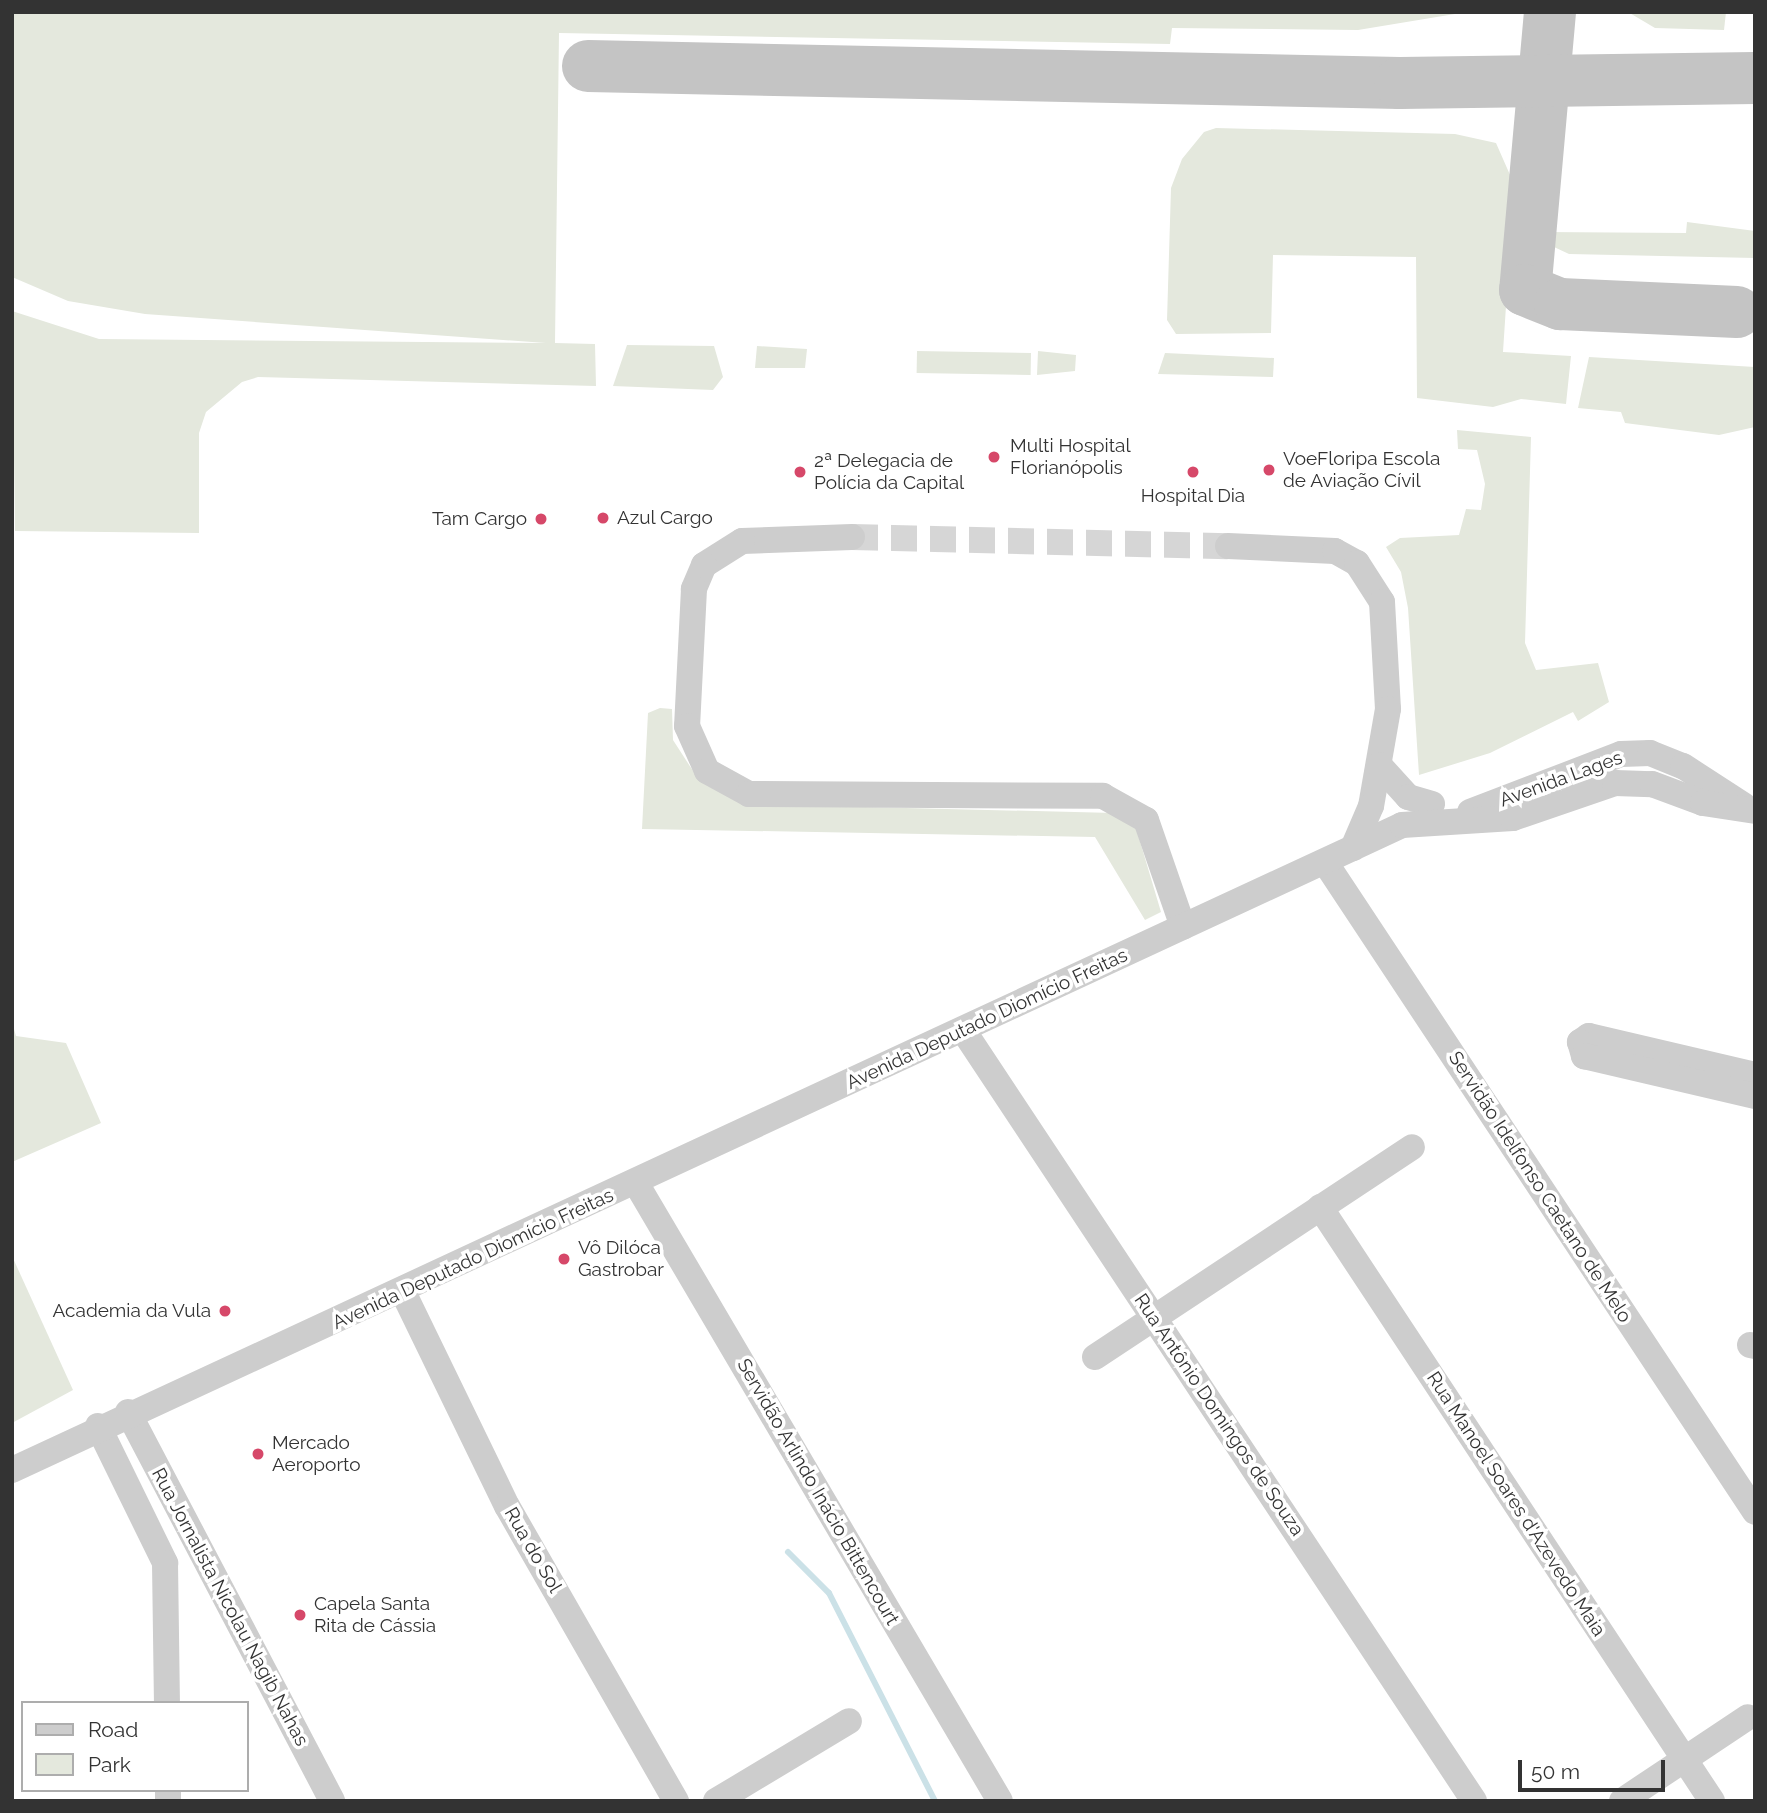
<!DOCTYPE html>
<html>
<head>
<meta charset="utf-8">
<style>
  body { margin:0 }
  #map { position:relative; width:1767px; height:1813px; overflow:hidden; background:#fff; font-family:Raleway,sans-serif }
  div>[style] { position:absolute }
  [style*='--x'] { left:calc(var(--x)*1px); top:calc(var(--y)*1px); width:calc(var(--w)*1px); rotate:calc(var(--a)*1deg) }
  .green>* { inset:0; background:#e4e8dd; transform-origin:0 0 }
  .stream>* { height:6px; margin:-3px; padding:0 3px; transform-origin:3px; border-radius:3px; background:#cbe1e7 }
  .taxiway>* { height:52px; margin:-26px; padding:0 26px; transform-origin:26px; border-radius:26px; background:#c4c4c4 }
  .minor-tunnel>* { height:26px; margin-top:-13px; transform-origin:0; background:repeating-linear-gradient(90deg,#d6d6d6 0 26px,transparent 0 39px) }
  .minor>* { height:26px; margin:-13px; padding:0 13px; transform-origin:13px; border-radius:13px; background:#cdcdcd }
  .dots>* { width:19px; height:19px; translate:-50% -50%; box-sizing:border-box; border:4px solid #fff; border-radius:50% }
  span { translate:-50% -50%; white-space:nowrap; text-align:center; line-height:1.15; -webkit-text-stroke:7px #fff; paint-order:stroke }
  .poi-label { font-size:19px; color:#333 }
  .left { translate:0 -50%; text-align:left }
  .right { translate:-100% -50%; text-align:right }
  .street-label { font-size:19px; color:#333 }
  .frame { position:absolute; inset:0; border:14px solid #333; pointer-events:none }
  .legend { position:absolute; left:21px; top:1701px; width:228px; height:91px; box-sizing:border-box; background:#fff; border:2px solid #adadad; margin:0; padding:9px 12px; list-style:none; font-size:21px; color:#333 }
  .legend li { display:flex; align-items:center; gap:14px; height:35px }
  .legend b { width:35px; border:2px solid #adadad }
  .scale { position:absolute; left:1518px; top:1760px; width:147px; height:32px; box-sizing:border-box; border:4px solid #333; border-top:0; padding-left:9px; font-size:21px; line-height:24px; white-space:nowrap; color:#333; -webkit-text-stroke:5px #fff; paint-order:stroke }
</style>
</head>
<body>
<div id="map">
  <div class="green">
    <i style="clip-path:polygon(12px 12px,1467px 12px,1358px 30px,1172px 28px,1170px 44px,559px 33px,555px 343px,595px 344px,596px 386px,258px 377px,242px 382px,206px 412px,199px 433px,199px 533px,15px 531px,12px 311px,99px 339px,546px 343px,145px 314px,68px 301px,12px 277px)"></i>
    <i style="clip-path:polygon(1628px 12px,1726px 12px,1724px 30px,1655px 28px)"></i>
    <i style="clip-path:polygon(1216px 128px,1455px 134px,1496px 143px,1514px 184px,1503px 352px,1571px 356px,1566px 404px,1521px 399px,1493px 407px,1417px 398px,1416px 257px,1273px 255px,1271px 333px,1176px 334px,1167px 320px,1171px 188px,1182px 159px,1204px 132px)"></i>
    <i style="clip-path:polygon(1687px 222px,1755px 231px,1755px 258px,1569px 254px,1539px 240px,1543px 232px,1686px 233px)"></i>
    <i style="clip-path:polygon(627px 345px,714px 346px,723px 377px,713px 390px,613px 386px)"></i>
    <i style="clip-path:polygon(757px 346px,807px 349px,805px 368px,755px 368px)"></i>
    <i style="left:917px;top:351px;width:114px;height:22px;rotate:1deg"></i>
    <i style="clip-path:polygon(1038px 351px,1076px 355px,1075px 371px,1037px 375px)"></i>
    <i style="clip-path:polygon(1165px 353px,1274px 358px,1273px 377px,1158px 374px)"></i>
    <i style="clip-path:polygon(1589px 357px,1755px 367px,1755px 427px,1719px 435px,1625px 423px,1621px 412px,1578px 408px)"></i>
    <i style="clip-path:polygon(1457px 430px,1531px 437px,1525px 643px,1536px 670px,1598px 663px,1609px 702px,1578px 721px,1573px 712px,1490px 753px,1419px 775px,1408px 608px,1401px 572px,1386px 547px,1400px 538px,1459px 535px,1466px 509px,1481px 510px,1485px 484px,1477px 450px,1458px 449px)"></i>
    <i style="clip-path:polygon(660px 708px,672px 709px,673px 740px,695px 774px,745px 804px,1114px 813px,1136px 828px,1161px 912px,1145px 920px,1095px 837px,642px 829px,648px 713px)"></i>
    <i style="clip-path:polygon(12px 1022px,16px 1036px,66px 1043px,101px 1123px,12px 1162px)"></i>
    <i style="clip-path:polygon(12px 1256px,73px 1390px,12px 1423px)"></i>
  </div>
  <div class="stream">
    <i style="--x:788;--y:1552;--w:58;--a:45"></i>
    <i style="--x:829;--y:1593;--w:233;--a:63"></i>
  </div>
  <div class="taxiway">
    <i style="--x:1550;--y:12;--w:279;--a:95.1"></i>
    <i style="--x:1525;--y:290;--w:38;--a:22"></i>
    <i style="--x:1560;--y:304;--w:177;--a:2.6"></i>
    <i style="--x:588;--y:66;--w:812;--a:1.2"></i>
    <i style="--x:1400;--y:83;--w:355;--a:-0.8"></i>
  </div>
  <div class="minor-tunnel">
    <i style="--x:852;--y:537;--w:376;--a:1.4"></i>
  </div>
  <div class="minor">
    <i style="--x:852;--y:537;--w:110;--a:177.9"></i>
    <i style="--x:742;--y:541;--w:45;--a:147.7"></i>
    <i style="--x:704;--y:565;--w:26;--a:113"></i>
    <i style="--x:694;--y:589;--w:137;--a:92.9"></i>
    <i style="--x:687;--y:726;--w:49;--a:66"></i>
    <i style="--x:707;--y:771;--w:48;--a:28.7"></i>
    <i style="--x:749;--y:794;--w:354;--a:0.3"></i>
    <i style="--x:1103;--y:796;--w:49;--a:29.2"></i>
    <i style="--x:1146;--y:820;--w:113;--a:70.9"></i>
    <i style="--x:1228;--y:546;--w:107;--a:2.7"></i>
    <i style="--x:1335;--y:551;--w:25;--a:29"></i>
    <i style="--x:1357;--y:563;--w:46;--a:57.3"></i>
    <i style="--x:1382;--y:602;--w:107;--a:86.8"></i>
    <i style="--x:1388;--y:709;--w:98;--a:99.9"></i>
    <i style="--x:1371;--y:806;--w:46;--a:113.2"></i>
    <i style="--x:1379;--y:765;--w:43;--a:47.8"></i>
    <i style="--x:1408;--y:797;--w:25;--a:16"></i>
    <i style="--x:1470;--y:812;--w:162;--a:-21"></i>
    <i style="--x:1621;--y:754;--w:29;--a:-2"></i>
    <i style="--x:1650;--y:753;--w:35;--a:22"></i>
    <i style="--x:1683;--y:766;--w:72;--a:33"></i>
    <i style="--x:1325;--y:862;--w:779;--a:56.51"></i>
    <i style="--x:963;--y:1030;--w:925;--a:56.46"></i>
    <i style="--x:1755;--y:1075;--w:171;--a:-166.8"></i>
    <i style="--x:1589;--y:1036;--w:11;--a:146"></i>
    <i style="--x:1580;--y:1042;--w:15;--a:74"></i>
    <i style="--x:1584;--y:1056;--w:176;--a:13.2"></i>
    <i style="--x:636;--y:1183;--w:717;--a:59.5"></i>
    <i style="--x:1320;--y:1207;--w:712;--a:56.58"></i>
    <i style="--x:403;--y:1292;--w:238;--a:64.1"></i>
    <i style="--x:507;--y:1506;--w:340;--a:60.2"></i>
    <i style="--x:1750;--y:1345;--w:5;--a:11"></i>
    <i style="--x:1095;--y:1357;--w:380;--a:-33.5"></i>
    <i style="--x:128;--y:1412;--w:439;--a:62.3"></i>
    <i style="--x:98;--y:1426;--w:153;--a:63.9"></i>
    <i style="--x:165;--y:1563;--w:140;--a:89.2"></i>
    <i style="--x:12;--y:1470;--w:1532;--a:-24.89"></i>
    <i style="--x:1402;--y:825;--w:111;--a:-3.6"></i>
    <i style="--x:1513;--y:818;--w:108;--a:-18.9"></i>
    <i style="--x:1615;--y:783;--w:37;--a:2"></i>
    <i style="--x:1652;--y:784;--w:54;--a:20.4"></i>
    <i style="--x:1703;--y:803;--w:53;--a:8.7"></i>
    <i style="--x:168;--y:1790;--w:11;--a:90"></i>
    <i style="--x:716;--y:1801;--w:155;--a:-31"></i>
    <i style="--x:1622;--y:1801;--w:151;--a:-33.7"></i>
  </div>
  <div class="dots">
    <i style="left:994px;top:457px;background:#d64869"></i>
    <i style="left:1269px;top:470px;background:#d64869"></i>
    <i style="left:800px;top:472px;background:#d64869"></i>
    <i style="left:1193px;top:472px;background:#d64869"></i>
    <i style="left:603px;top:518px;background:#d64869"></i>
    <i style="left:541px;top:519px;background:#d64869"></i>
    <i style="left:564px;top:1259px;background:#d64869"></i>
    <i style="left:225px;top:1311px;background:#d64869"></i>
    <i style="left:258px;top:1454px;background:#d64869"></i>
    <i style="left:300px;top:1615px;background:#d64869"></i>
  </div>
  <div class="poi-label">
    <span class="left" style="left:1010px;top:457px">Multi Hospital<br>Florianópolis</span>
    <span class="left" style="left:1283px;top:470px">VoeFloripa Escola<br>de Aviação Cívil</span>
    <span class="left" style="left:814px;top:472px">2ª Delegacia de<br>Polícia da Capital</span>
    <span style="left:1193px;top:496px">Hospital Dia</span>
    <span class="left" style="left:617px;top:518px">Azul Cargo</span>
    <span class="right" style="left:527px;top:519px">Tam Cargo</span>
    <span class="left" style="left:578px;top:1259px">Vô Dilóca<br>Gastrobar</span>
    <span class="right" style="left:211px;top:1311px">Academia da Vula</span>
    <span class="left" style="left:272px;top:1454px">Mercado<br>Aeroporto</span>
    <span class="left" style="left:314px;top:1615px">Capela Santa<br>Rita de Cássia</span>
  </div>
  <div class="street-label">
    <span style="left:1561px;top:779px;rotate:-20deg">Avenida Lages</span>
    <span style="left:987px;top:1019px;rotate:-25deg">Avenida Deputado Diomício Freitas</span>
    <span style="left:1540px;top:1187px;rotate:57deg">Servidão Idelfonso Caetano de Melo</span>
    <span style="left:473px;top:1259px;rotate:-25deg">Avenida Deputado Diomício Freitas</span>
    <span style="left:1219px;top:1415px;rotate:56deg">Rua Antônio Domingos de Souza</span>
    <span style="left:818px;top:1492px;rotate:60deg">Servidão Arlindo Inácio Bittencourt</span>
    <span style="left:1516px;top:1504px;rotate:57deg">Rua Manoel Soares d'Azevedo Maia</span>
    <span style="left:533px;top:1550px;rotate:60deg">Rua do Sol</span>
    <span style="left:230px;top:1607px;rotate:62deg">Rua Jornalista Nicolau Nagib Nahas</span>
  </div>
  <div class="frame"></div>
  <ul class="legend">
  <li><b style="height:9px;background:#cdcdcd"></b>Road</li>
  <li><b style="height:19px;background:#e4e8dd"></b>Park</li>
  </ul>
  <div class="scale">50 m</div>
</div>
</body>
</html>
